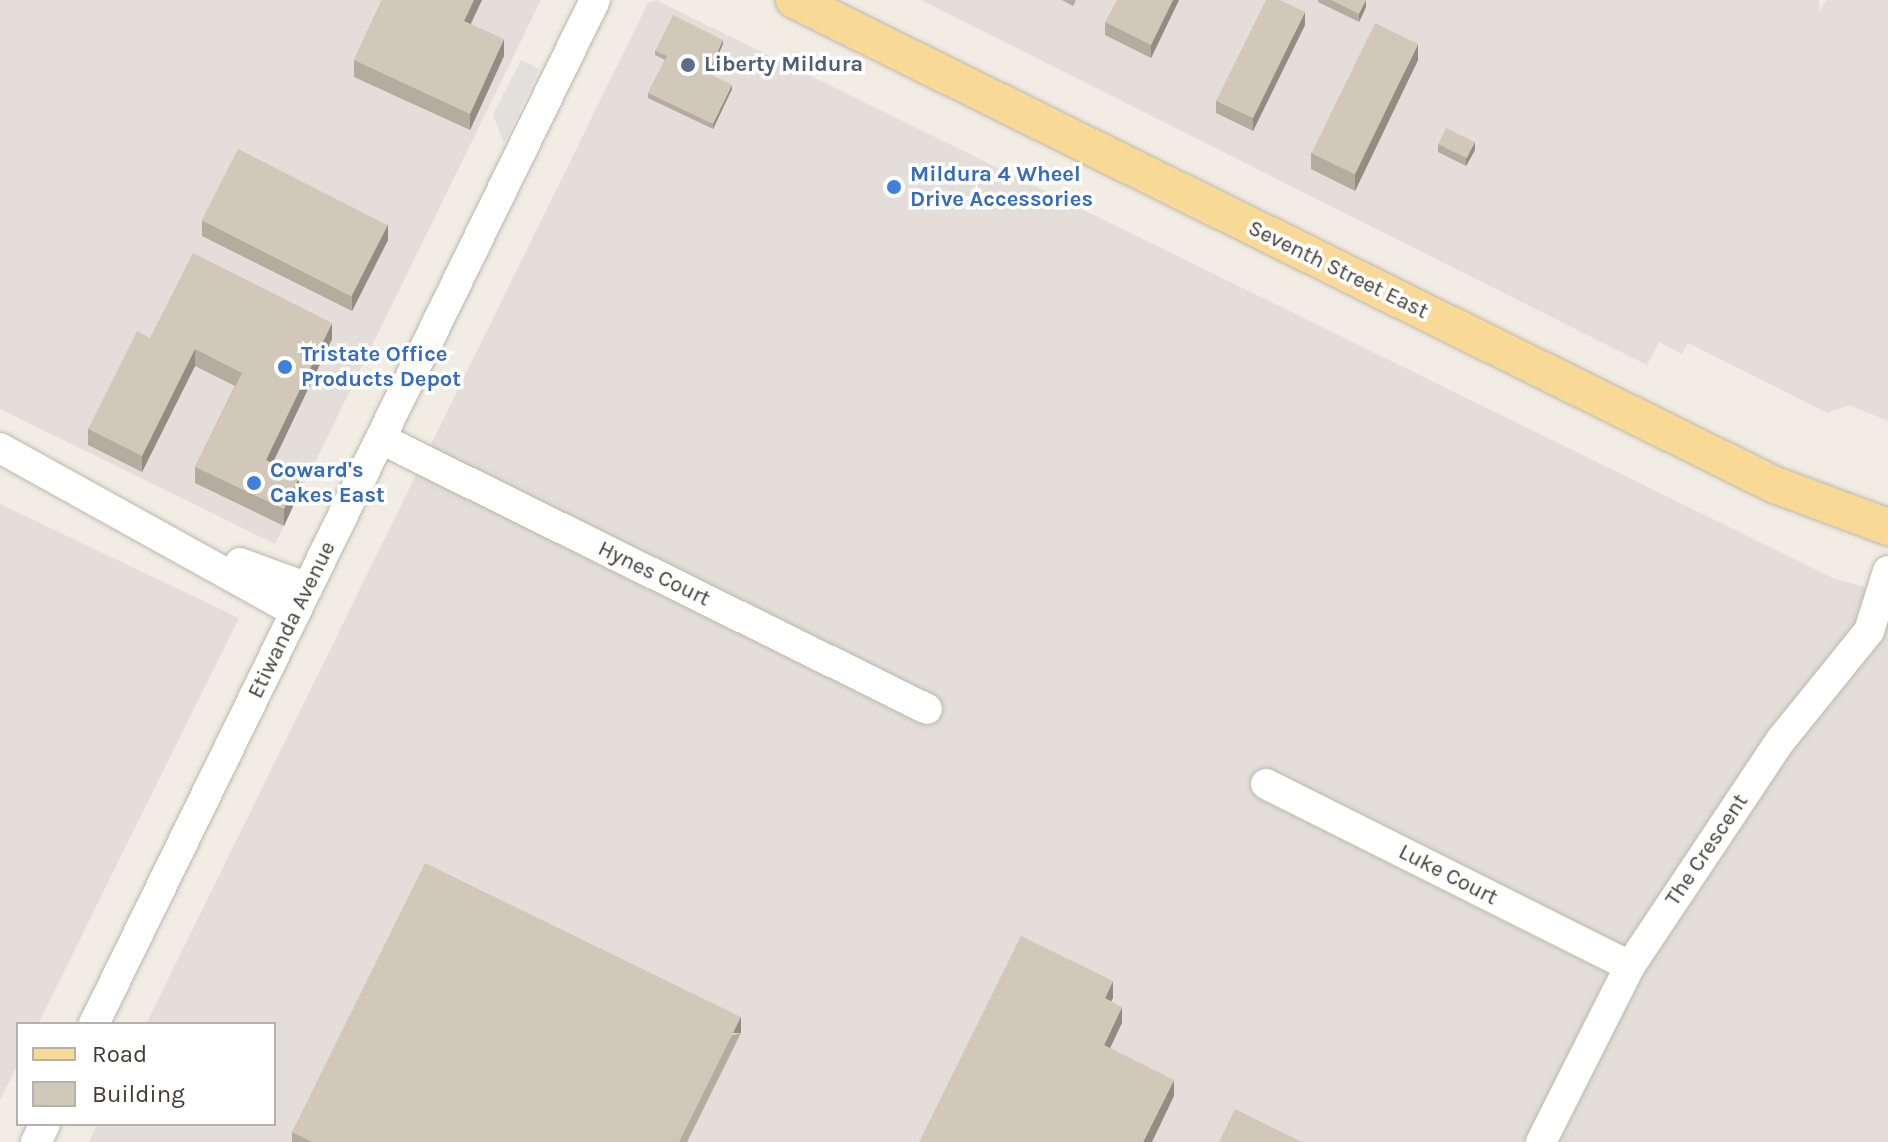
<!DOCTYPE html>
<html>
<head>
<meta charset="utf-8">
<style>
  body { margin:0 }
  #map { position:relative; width:1888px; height:1142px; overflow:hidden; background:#f1ede4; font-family:Karla,sans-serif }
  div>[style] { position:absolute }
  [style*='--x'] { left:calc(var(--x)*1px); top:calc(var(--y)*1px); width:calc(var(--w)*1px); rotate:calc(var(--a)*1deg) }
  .industrial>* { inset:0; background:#e3ded9 }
  .parking>* { inset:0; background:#e2dfdc }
  .roads { filter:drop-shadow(0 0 2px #bfb7aa) drop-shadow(0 0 2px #bfb7aa) }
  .minor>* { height:30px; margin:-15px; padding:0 15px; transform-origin:15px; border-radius:15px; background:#fff }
  .major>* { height:36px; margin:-18px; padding:0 18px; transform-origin:18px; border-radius:18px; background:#f8d996 }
  .wall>* { inset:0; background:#b5aca0 }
  .shaded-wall>* { inset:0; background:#938c82; transform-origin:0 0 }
  .building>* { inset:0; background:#d2c8ba; transform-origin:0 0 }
  .dots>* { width:22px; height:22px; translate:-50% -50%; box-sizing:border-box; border:4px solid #fff; border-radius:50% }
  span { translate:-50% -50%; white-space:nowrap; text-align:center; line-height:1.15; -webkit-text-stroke:7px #fff; paint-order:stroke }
  .service-label { font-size:22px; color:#4e5e75; font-weight:700 }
  .left { translate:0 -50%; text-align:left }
  .shop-label { font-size:22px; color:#366cbe; font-weight:700 }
  .street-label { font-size:22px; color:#433d34 }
  .legend { position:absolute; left:16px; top:1022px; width:260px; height:104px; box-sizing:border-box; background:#fff; border:2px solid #b4b1ae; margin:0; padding:10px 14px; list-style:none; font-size:24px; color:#433d34 }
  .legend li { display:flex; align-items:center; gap:16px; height:40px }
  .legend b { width:40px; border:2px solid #b4b1ae }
</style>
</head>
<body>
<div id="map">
  <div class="industrial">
    <i style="clip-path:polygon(0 0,541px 0,275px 544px,0 409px)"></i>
    <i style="clip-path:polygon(656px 0,1835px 579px,1888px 593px,1888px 1142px,89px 1142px,97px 1124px,274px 1124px,274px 1024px,146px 1024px,648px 3px)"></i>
    <i style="clip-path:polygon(921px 0,1819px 0,1820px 12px,1826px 0,1888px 0,1888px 421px,1849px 405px,1827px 413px,1688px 343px,1682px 354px,1659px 342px,1647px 365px)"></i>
    <i style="clip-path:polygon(0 504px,239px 618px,38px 1024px,18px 1024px,18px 1064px,0 1100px)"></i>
  </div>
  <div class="parking">
    <i style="clip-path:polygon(521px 60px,539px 69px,504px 143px,493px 115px)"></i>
  </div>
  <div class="roads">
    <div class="minor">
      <i style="--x:381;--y:439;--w:609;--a:26.31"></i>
      <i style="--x:0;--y:448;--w:338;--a:29"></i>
      <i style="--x:240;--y:563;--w:72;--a:20.2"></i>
      <i style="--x:1266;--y:784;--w:407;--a:26.6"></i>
      <i style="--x:94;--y:1024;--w:1140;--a:-63.93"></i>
      <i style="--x:36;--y:1142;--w:20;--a:-63"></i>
      <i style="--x:1541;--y:1142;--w:197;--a:-63.2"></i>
      <i style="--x:1630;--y:966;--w:272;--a:-56.3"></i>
      <i style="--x:1781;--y:740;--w:140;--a:-51.1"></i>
      <i style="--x:1869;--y:631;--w:63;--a:-72.4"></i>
    </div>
    <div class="major">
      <i style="--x:794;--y:0;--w:1094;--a:26.31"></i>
      <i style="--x:1775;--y:485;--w:121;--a:20.4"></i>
    </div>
  </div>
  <div class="wall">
    <i style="clip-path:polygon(382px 0,482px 0,471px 24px,504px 56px,470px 130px,354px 77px,354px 60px)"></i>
    <i style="clip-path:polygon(1062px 0,1076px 0,1073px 6px)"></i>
    <i style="clip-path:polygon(1179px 0,1151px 58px,1105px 35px,1105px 22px)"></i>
    <i style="clip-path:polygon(1318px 0,1366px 0,1366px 7px,1359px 22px,1318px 2px)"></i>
    <i style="clip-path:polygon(1305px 25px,1253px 131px,1216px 113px,1216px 101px)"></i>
    <i style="clip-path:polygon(723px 44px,709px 74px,732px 89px,713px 129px,648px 98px,648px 93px,665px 60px,655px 55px,655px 51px)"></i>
    <i style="clip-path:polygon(1418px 60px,1355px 191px,1311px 169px,1311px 153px)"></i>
    <i style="clip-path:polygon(1438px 144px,1475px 150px,1466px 166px,1438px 152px)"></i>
    <i style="clip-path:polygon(202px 220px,388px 240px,352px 311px,202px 236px)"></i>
    <i style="clip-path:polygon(150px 338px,332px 339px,272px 464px,299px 493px,284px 526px,195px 483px,195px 467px,235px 386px,195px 366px,142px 472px,88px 445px,88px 429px)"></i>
    <i style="clip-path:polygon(741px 1033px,687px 1142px,292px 1142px,292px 1132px)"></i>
  </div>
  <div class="shaded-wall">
    <i style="clip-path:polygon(474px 0,482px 0,464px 37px,464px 21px)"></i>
    <i style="clip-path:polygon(1173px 0,1179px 0,1151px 58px,1151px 45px)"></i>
    <i style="clip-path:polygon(1366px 0,1366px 7px,1359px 22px,1359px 14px)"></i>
    <i style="clip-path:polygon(1305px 12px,1305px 25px,1253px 131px,1253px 118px)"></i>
    <i style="clip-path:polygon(504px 39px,504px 56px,470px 130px,470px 114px)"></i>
    <i style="clip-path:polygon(723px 40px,723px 44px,708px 77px,708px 73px)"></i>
    <i style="clip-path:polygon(1418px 44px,1418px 60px,1355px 191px,1355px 175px)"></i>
    <i style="clip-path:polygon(732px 85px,732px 89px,713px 129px,713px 124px)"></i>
    <i style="clip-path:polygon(1475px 142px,1475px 150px,1466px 166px,1466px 158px)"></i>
    <i style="clip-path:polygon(388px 224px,388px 240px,352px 311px,352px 294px)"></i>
    <i style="clip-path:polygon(332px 323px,332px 339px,266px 477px,266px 460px)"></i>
    <i style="clip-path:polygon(195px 349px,195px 366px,142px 472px,142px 456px)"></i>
    <i style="clip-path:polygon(299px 477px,299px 493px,284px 526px,284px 509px)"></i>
    <i style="clip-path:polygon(1113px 981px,1113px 998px,1105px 1015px,1105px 998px)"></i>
    <i style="clip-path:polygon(1122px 1007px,1122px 1023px,1104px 1061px,1104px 1045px)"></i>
    <i style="left:741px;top:1017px;width:16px;height:140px;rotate:90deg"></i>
    <i style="clip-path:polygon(1174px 1080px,1174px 1096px,1152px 1142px,1143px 1142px)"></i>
  </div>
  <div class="building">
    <i style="clip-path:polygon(382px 0,474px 0,464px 21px,504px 39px,470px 114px,354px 60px)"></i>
    <i style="clip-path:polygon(1117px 0,1173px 0,1151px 45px,1105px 22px)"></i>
    <i style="clip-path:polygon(1266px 0,1280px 0,1305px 12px,1253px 118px,1216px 101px)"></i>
    <i style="clip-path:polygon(1331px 0,1366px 0,1359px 14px)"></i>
    <i style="clip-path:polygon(673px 15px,723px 40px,708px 73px,732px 85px,713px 124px,648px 93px,667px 56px,655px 51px)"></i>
    <i style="left:1375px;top:23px;width:48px;height:145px;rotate:26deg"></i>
    <i style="left:1446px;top:128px;width:32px;height:18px;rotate:26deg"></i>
    <i style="left:238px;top:149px;width:168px;height:80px;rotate:27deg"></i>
    <i style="clip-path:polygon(193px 253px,332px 323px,266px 460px,299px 477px,284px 509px,195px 467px,242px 373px,195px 349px,142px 456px,88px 429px,137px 331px,150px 338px)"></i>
    <i style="clip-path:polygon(425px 863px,741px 1017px,679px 1142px,312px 1142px,292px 1132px)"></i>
    <i style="clip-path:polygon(1021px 936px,1113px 981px,1105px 998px,1122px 1007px,1104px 1045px,1174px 1080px,1143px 1142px,919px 1142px)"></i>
    <i style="clip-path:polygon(1235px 1109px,1302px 1142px,1219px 1142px)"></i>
  </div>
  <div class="dots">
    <i style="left:688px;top:65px;background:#5c6f8a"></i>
    <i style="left:894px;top:187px;background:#3f7fe0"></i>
    <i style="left:285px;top:367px;background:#3f7fe0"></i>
    <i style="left:254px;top:483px;background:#3f7fe0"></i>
  </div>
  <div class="service-label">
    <span class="left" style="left:704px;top:65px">Liberty Mildura</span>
  </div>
  <div class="shop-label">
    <span class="left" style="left:910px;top:187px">Mildura 4 Wheel<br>Drive Accessories</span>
    <span class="left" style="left:301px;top:367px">Tristate Office<br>Products Depot</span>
    <span class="left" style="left:270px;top:483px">Coward's<br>Cakes East</span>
  </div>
  <div class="street-label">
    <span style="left:1338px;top:270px;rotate:26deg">Seventh Street East</span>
    <span style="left:654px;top:574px;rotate:26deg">Hynes Court</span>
    <span style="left:292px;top:620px;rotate:-64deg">Etiwanda Avenue</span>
    <span style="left:1707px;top:850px;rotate:-56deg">The Crescent</span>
    <span style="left:1448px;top:875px;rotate:27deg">Luke Court</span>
  </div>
  <ul class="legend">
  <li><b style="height:10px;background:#f8d996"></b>Road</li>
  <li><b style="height:22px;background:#d2c8ba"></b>Building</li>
  </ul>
</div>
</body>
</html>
